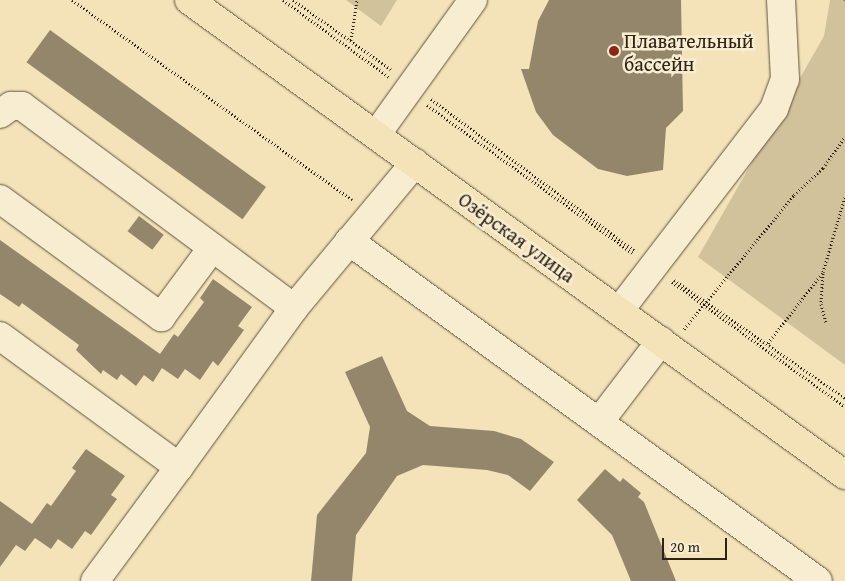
<!DOCTYPE html>
<html>
<head>
<meta charset="utf-8">
<style>
  body { margin:0 }
  #map { position:relative; width:845px; height:581px; overflow:hidden; background:#f4e3b8; font-family:"Gentium Book Plus",serif }
  div>[style] { position:absolute }
  [style*='--x'] { left:calc(var(--x)*1px); top:calc(var(--y)*1px); width:calc(var(--w)*1px); rotate:calc(var(--a)*1deg) }
  .green>* { inset:0; background:#d2c29c }
  .building>* { inset:0; background:#94866a; transform-origin:0 0 }
  .path>* { height:3px; margin-top:-1.5px; transform-origin:0; background:repeating-linear-gradient(90deg,#2d2215 0 1px,transparent 0 3.5px) }
  .roads { filter:drop-shadow(0 0 1px #5f523e) drop-shadow(0 0 1px #5f523e) }
  .minor>* { height:28px; margin:-14px; padding:0 14px; transform-origin:14px; border-radius:14px; background:#f8edd1 }
  .major>* { height:28px; margin:-14px; padding:0 14px; transform-origin:14px; border-radius:14px; background:#f4e3b8 }
  .dots>* { width:14px; height:14px; translate:-50% -50%; box-sizing:border-box; border:2px solid #f8edd1; border-radius:50% }
  span { translate:-50% -50%; white-space:nowrap; text-align:center; line-height:1.15; -webkit-text-stroke:5px #f8edd1; paint-order:stroke }
  .poi-label { font-size:20px; color:#2d2215 }
  .left { translate:0 -50%; text-align:left }
  .street-label { font-size:20px; color:#2d2215 }
  .scale { position:absolute; left:662px; top:538px; width:65px; height:22px; box-sizing:border-box; border:2px solid #2d2215; border-top:0; padding-left:6px; font-size:15px; line-height:18px; white-space:nowrap; color:#2d2215; -webkit-text-stroke:4px #f8edd1; paint-order:stroke }
</style>
</head>
<body>
<div id="map">
  <div class="green">
    <i style="clip-path:polygon(346px 0,397px 0,381px 26px)"></i>
    <i style="clip-path:polygon(830px 0,845px 0,845px 365px,698px 257px,824px 36px)"></i>
  </div>
  <div class="building">
    <i style="clip-path:polygon(549px 0,681px 0,683px 111px,666px 128px,663px 170px,627px 176px,598px 169px,553px 135px,536px 112px,521px 69px,529px 69px,538px 21px)"></i>
    <i style="left:50px;top:30px;width:267px;height:40px;rotate:36deg"></i>
    <i style="left:139px;top:216px;width:31px;height:19px;rotate:37deg"></i>
    <i style="clip-path:polygon(0 240px,160px 354px,174px 334px,178px 337px,204px 302px,200px 298px,213px 279px,252px 307px,238px 326px,244px 330px,218px 366px,213px 361px,200px 380px,185px 369px,178px 379px,162px 368px,153px 382px,144px 375px,136px 386px,121px 374px,117px 380px,103px 370px,101px 374px,76px 350px,79px 345px,22px 303px,19px 307px,0 294px)"></i>
    <i style="clip-path:polygon(382px 356px,407px 411px,430px 426px,494px 431px,521px 439px,554px 462px,530px 491px,508px 475px,487px 470px,423px 465px,397px 476px,356px 535px,352px 581px,311px 581px,317px 515px,366px 453px,370px 427px,345px 372px)"></i>
    <i style="clip-path:polygon(86px 449px,125px 476px,111px 495px,117px 499px,91px 535px,85px 531px,72px 549px,58px 539px,51px 549px,35px 538px,25px 551px,16px 545px,0 567px,0 501px,32px 524px,47px 503px,51px 506px,76px 471px,72px 468px)"></i>
    <i style="clip-path:polygon(605px 469px,620px 482px,623px 478px,641px 493px,638px 497px,644px 502px,676px 581px,631px 581px,612px 535px,577px 500px)"></i>
  </div>
  <div class="path">
    <i style="--x:72;--y:0;--w:344;--a:35.5"></i>
    <i style="--x:283;--y:0;--w:131;--a:36"></i>
    <i style="--x:293;--y:0;--w:121;--a:35.3"></i>
    <i style="--x:845;--y:0;--w:3;--a:90"></i>
    <i style="--x:351;--y:40;--w:40;--a:-81.5"></i>
    <i style="--x:431;--y:99;--w:254;--a:36.7"></i>
    <i style="--x:427;--y:105;--w:253;--a:35.8"></i>
    <i style="--x:823;--y:273;--w:31;--a:94"></i>
    <i style="--x:821;--y:304;--w:20;--a:75"></i>
    <i style="--x:674;--y:280;--w:208;--a:34.6"></i>
    <i style="--x:672;--y:282;--w:213;--a:35.8"></i>
    <i style="--x:684;--y:329;--w:173;--a:-50.6"></i>
    <i style="--x:794;--y:195;--w:40;--a:-43"></i>
    <i style="--x:823;--y:168;--w:38;--a:-55"></i>
    <i style="--x:768;--y:343;--w:90;--a:-52.2"></i>
    <i style="--x:823;--y:272;--w:78;--a:-73.7"></i>
  </div>
  <div class="roads">
    <div class="minor">
      <i style="--x:0;--y:114;--w:14;--a:-36"></i>
      <i style="--x:11;--y:106;--w:11;--a:0"></i>
      <i style="--x:22;--y:106;--w:339;--a:36.6"></i>
      <i style="--x:294;--y:308;--w:189;--a:-50.2"></i>
      <i style="--x:376;--y:135;--w:166;--a:-54.3"></i>
      <i style="--x:0;--y:199;--w:200;--a:36.2"></i>
      <i style="--x:161;--y:317;--w:86;--a:-53.5"></i>
      <i style="--x:349;--y:241;--w:579;--a:35.94"></i>
      <i style="--x:619;--y:311;--w:255;--a:-52.5"></i>
      <i style="--x:774;--y:109;--w:32;--a:-70"></i>
      <i style="--x:785;--y:79;--w:79;--a:-92.9"></i>
      <i style="--x:0;--y:336;--w:222;--a:36.2"></i>
      <i style="--x:179;--y:467;--w:196;--a:-54.1"></i>
      <i style="--x:599;--y:422;--w:102;--a:-52.6"></i>
      <i style="--x:95;--y:581;--w:142;--a:-53.6"></i>
    </div>
    <div class="major">
      <i style="--x:189;--y:0;--w:810;--a:35.91"></i>
    </div>
  </div>
  <div class="dots">
    <i style="left:614px;top:51px;background:#8f2418"></i>
  </div>
  <div class="poi-label">
    <span class="left" style="left:624px;top:52px">Плавательный<br>бассейн</span>
  </div>
  <div class="street-label">
    <span style="left:517px;top:237px;rotate:36deg">Озёрская улица</span>
  </div>
  <div class="scale">20 m</div>
</div>
</body>
</html>
